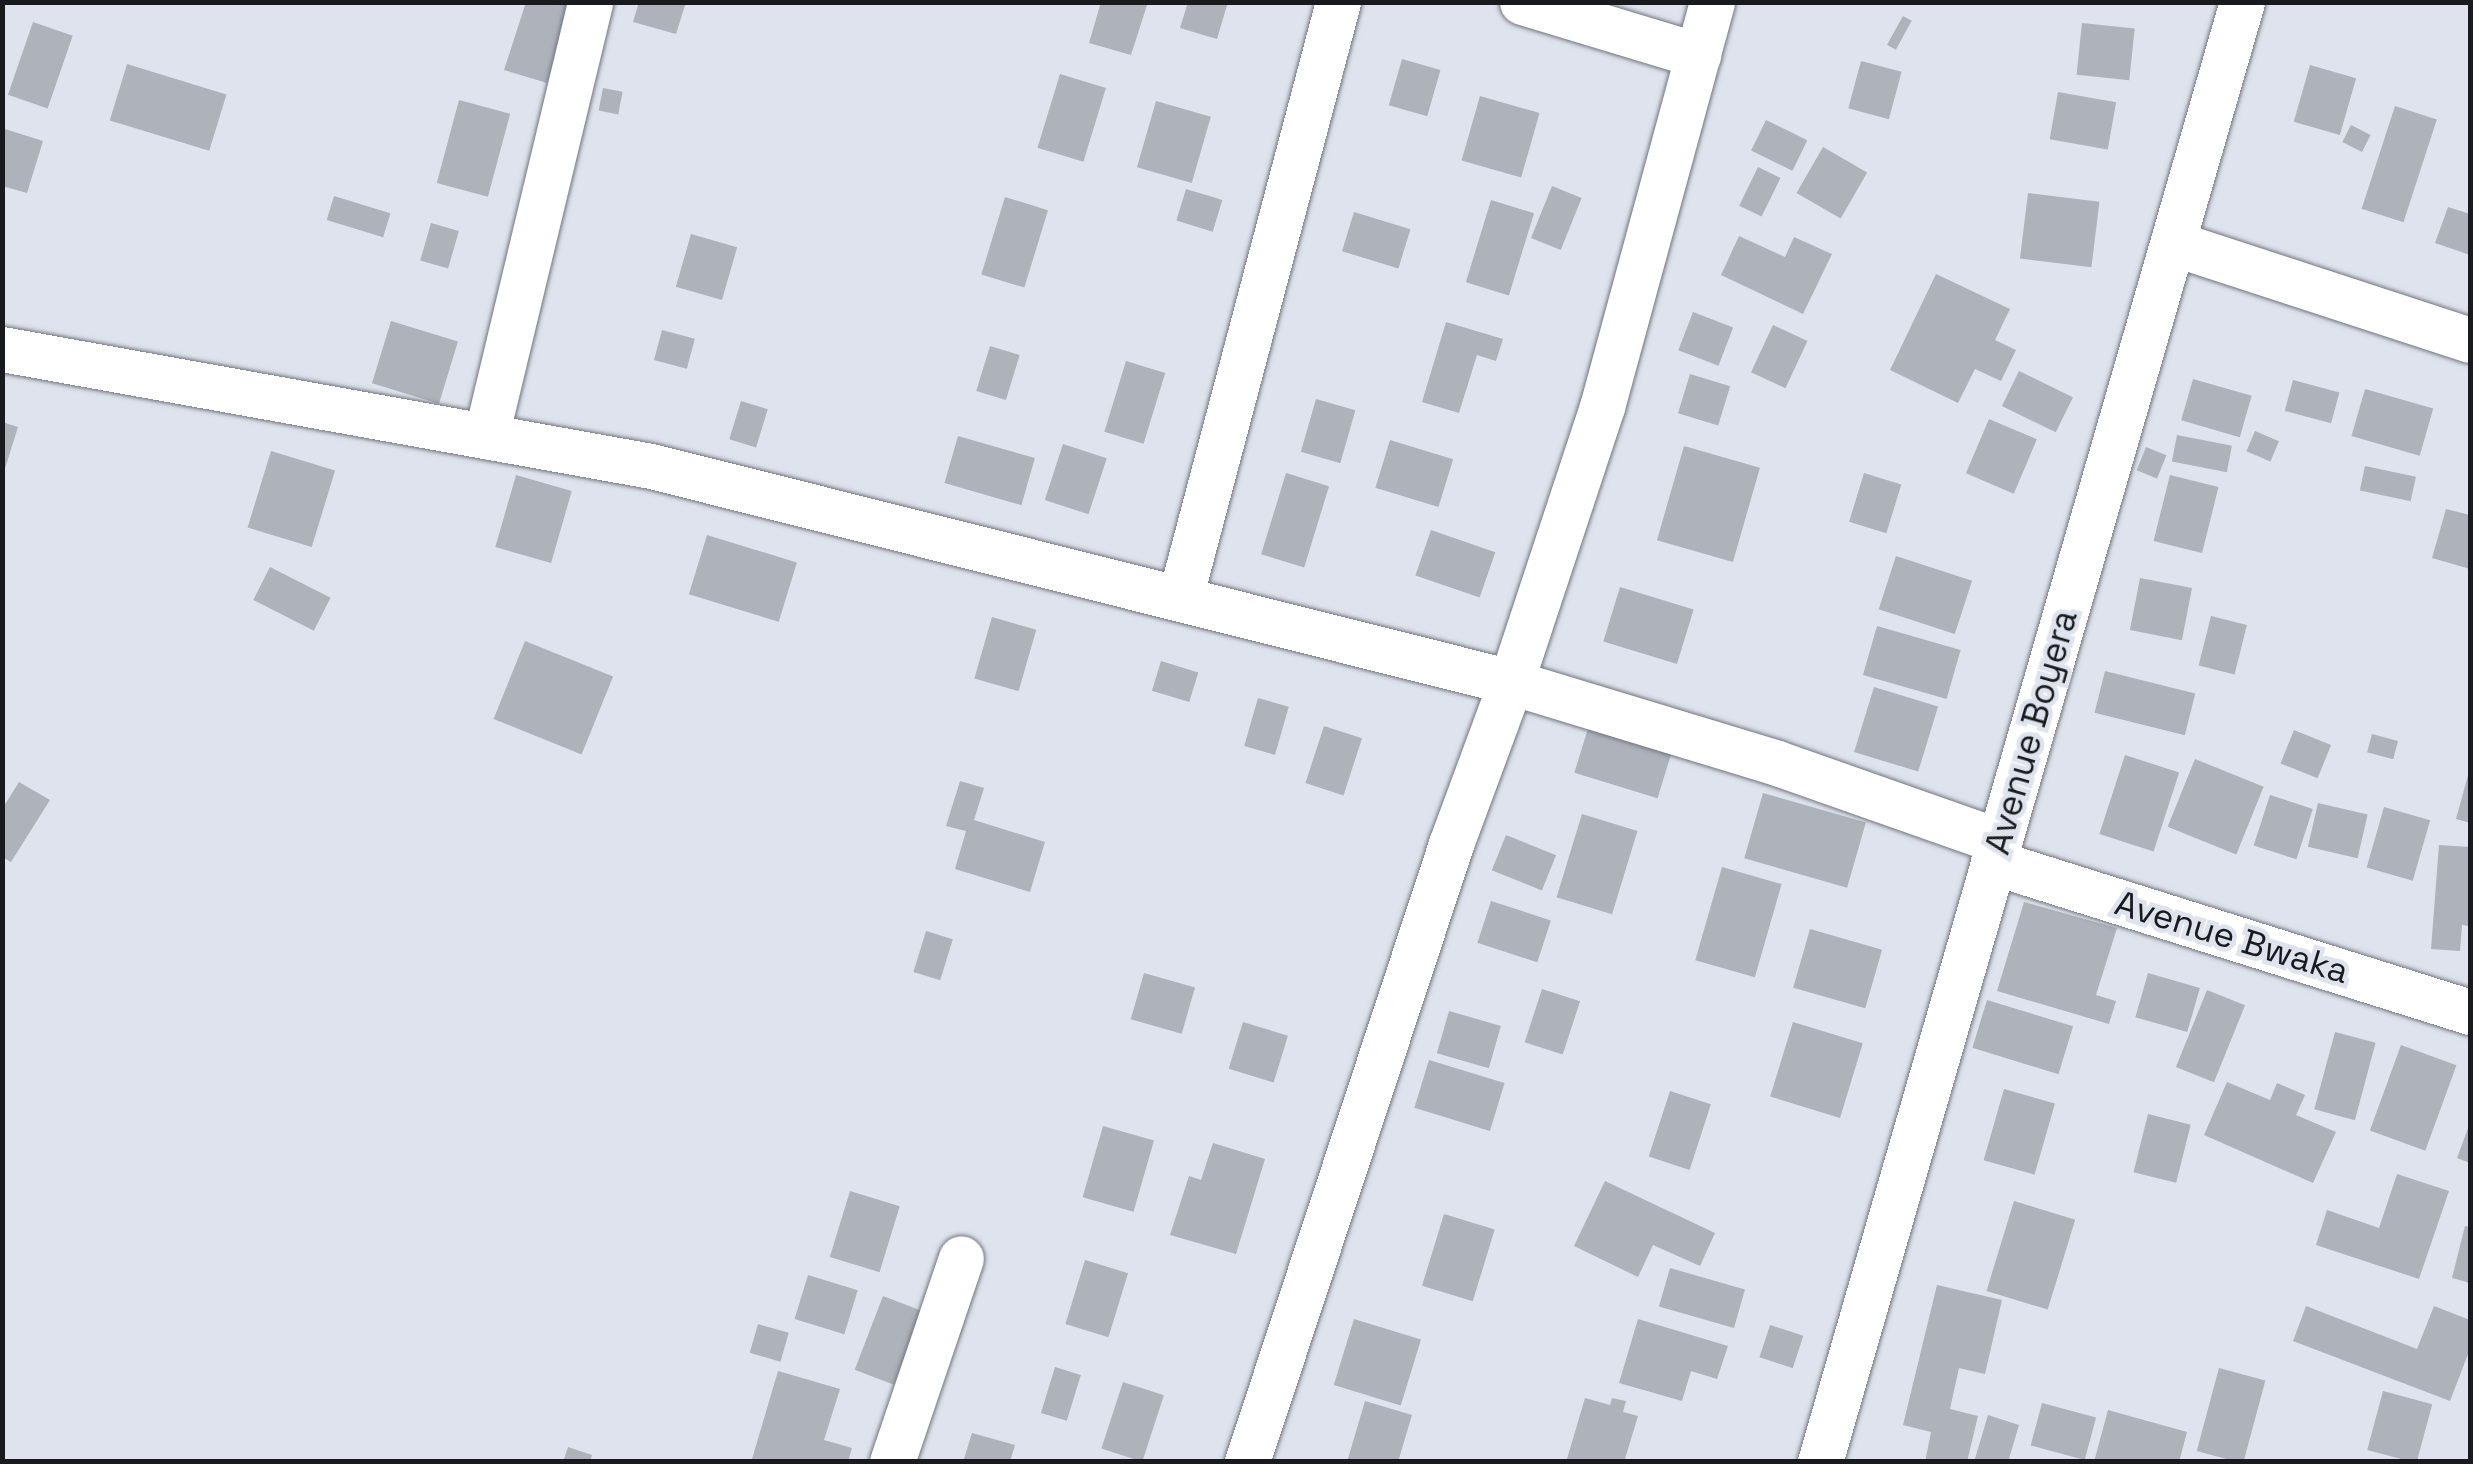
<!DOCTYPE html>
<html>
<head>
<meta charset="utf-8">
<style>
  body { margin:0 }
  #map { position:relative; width:2473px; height:1464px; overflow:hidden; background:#dee3ed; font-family:"Space Grotesk",sans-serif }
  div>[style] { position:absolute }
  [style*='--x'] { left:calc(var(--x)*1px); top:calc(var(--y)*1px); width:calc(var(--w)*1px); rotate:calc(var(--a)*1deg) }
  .building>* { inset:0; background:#aeb2bb; transform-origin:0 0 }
  .roads { filter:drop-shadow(0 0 2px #70747d) drop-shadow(0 0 2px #70747d) }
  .minor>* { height:45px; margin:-22.5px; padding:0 22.5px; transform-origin:22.5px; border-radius:22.5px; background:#fff }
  span { translate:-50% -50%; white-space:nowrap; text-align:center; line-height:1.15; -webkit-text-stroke:9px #dee3ed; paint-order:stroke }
  .street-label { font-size:35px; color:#191a1e }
  .frame { position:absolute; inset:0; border:5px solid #191a1e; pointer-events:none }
</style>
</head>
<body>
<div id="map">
  <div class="building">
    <i style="clip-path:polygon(526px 2px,571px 2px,547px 83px,504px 70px)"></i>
    <i style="clip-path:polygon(639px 2px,686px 2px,676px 34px,633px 22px)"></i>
    <i style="clip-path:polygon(1101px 2px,1148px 2px,1131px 55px,1089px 43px)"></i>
    <i style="clip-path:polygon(1188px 2px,1228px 2px,1217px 39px,1180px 28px)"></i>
    <i style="left:1903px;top:16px;width:10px;height:33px;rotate:29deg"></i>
    <i style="left:33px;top:22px;width:42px;height:77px;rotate:19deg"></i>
    <i style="left:2082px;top:23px;width:53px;height:52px;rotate:6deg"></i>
    <i style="left:1402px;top:59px;width:40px;height:48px;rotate:16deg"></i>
    <i style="left:1861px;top:61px;width:42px;height:49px;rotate:15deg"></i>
    <i style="left:127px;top:64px;width:104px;height:59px;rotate:17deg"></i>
    <i style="left:2310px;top:65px;width:48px;height:59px;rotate:16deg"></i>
    <i style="left:1060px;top:74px;width:48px;height:77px;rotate:17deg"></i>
    <i style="left:603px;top:88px;width:20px;height:23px;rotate:11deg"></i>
    <i style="left:2058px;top:92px;width:59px;height:48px;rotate:10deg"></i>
    <i style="left:1480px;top:96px;width:62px;height:67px;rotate:16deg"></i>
    <i style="left:459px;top:100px;width:53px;height:86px;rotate:15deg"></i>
    <i style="left:1156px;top:101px;width:57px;height:69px;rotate:16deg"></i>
    <i style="left:2395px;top:106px;width:44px;height:108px;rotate:18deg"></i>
    <i style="left:1766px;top:120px;width:46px;height:34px;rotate:26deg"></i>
    <i style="left:2351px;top:125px;width:22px;height:19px;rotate:27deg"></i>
    <i style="clip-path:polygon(5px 129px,43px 141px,27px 193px,2px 186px)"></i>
    <i style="left:1823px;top:147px;width:51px;height:53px;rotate:30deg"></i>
    <i style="left:1758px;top:167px;width:25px;height:43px;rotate:26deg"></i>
    <i style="left:1552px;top:186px;width:32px;height:56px;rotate:22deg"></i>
    <i style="left:1186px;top:189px;width:38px;height:33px;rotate:17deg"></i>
    <i style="left:2028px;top:193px;width:72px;height:66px;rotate:7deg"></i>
    <i style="left:334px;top:196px;width:59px;height:25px;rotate:17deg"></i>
    <i style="left:1005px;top:197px;width:45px;height:81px;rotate:17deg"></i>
    <i style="left:1491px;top:200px;width:45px;height:86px;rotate:17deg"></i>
    <i style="clip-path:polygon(2448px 207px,2470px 214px,2470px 255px,2435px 243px)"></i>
    <i style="left:1354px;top:212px;width:59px;height:41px;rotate:17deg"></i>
    <i style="left:431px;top:223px;width:29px;height:39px;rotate:16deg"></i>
    <i style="left:691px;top:234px;width:48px;height:55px;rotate:16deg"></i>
    <i style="clip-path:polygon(1739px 236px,1785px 257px,1794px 237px,1832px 254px,1803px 314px,1721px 275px)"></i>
    <i style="clip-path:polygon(1936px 274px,2010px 309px,1995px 340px,2016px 350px,2001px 381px,1975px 369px,1958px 403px,1890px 370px)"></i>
    <i style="left:1693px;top:312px;width:43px;height:41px;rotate:21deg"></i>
    <i style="left:391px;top:321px;width:70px;height:65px;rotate:17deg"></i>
    <i style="clip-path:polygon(1446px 322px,1503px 339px,1496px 361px,1477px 355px,1459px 413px,1422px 402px)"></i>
    <i style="left:1773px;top:325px;width:38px;height:52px;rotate:25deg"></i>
    <i style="left:662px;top:330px;width:34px;height:31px;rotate:15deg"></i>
    <i style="left:990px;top:346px;width:31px;height:47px;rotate:17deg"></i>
    <i style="left:1126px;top:361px;width:41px;height:74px;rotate:17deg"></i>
    <i style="left:2019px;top:371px;width:60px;height:39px;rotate:26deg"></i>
    <i style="left:1690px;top:374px;width:42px;height:41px;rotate:17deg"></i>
    <i style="left:2193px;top:379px;width:61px;height:43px;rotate:16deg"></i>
    <i style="left:2293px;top:380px;width:48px;height:32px;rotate:15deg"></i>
    <i style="left:2365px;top:389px;width:71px;height:49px;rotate:16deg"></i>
    <i style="left:1316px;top:399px;width:41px;height:55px;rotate:16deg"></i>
    <i style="left:741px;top:401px;width:28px;height:40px;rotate:17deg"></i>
    <i style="left:1989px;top:419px;width:52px;height:59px;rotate:23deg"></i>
    <i style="clip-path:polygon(2px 422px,18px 427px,3px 475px,2px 475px)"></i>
    <i style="left:2255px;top:431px;width:26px;height:22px;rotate:23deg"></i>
    <i style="left:2177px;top:435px;width:56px;height:27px;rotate:11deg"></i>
    <i style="left:958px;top:436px;width:80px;height:49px;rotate:16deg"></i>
    <i style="left:1390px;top:440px;width:66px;height:50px;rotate:17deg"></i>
    <i style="left:1063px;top:444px;width:46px;height:59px;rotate:18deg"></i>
    <i style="left:1684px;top:446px;width:79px;height:98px;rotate:16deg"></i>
    <i style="left:2146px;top:447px;width:22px;height:25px;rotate:22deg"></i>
    <i style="left:271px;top:451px;width:67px;height:80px;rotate:17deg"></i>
    <i style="left:2365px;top:466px;width:52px;height:25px;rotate:12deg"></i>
    <i style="left:1286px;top:473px;width:45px;height:85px;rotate:17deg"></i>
    <i style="left:1864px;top:473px;width:39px;height:51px;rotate:17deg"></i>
    <i style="left:516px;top:475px;width:58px;height:75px;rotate:16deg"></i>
    <i style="left:2170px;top:475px;width:50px;height:68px;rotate:14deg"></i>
    <i style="clip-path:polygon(2446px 509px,2470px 515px,2470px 569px,2432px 558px)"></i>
    <i style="left:1431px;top:530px;width:68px;height:48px;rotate:19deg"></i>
    <i style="left:707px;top:535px;width:94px;height:62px;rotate:17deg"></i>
    <i style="left:1896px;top:556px;width:80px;height:56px;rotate:18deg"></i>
    <i style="left:270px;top:567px;width:68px;height:37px;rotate:27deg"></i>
    <i style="left:2140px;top:578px;width:53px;height:53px;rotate:11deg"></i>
    <i style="left:1620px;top:587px;width:77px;height:57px;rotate:17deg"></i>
    <i style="left:2211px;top:616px;width:37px;height:51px;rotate:14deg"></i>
    <i style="left:992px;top:617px;width:46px;height:64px;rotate:16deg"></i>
    <i style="left:1877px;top:626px;width:87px;height:51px;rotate:16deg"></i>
    <i style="left:525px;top:641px;width:95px;height:84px;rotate:22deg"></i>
    <i style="left:1161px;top:661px;width:39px;height:31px;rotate:17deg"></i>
    <i style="left:2105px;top:671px;width:93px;height:43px;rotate:14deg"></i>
    <i style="left:1874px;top:687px;width:67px;height:68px;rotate:17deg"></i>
    <i style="left:1258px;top:698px;width:32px;height:50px;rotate:16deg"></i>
    <i style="left:1589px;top:725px;width:87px;height:50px;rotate:17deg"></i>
    <i style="left:1324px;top:726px;width:40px;height:60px;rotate:18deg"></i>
    <i style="left:2294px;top:730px;width:40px;height:36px;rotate:22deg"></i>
    <i style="left:2372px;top:734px;width:27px;height:19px;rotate:15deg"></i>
    <i style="left:2125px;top:755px;width:57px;height:83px;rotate:18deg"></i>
    <i style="left:2195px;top:759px;width:74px;height:73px;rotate:22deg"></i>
    <i style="clip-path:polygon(2470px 768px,2470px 823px,2456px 819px)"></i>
    <i style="clip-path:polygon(960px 781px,984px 788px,974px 820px,1045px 842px,1030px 892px,955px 869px,966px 831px,946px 826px)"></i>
    <i style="clip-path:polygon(19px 782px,50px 800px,11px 862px,2px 857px,2px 809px)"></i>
    <i style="left:1763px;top:793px;width:107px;height:68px;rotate:16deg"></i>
    <i style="left:2270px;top:795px;width:45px;height:53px;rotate:18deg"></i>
    <i style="left:2318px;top:803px;width:51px;height:45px;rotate:13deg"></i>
    <i style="left:2384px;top:807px;width:48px;height:63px;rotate:16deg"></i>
    <i style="left:1582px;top:814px;width:58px;height:87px;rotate:17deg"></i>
    <i style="left:1506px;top:835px;width:54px;height:38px;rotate:22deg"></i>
    <i style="clip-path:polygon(2439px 845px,2470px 847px,2470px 926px,2462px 925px,2460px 951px,2431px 949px)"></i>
    <i style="left:1722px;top:867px;width:62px;height:97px;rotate:16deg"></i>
    <i style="left:1491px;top:901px;width:63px;height:44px;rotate:18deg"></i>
    <i style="clip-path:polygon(2024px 902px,2117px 928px,2096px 995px,2116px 1001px,2109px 1024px,1997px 991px)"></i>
    <i style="left:1810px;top:929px;width:75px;height:61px;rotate:16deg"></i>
    <i style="left:926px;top:931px;width:28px;height:43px;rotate:17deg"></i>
    <i style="left:1144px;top:973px;width:53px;height:48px;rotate:16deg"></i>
    <i style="left:2148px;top:973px;width:54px;height:46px;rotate:16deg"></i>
    <i style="left:1542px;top:989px;width:40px;height:56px;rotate:18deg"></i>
    <i style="left:2207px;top:990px;width:41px;height:83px;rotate:22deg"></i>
    <i style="left:1987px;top:1000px;width:90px;height:50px;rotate:17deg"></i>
    <i style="left:1449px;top:1011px;width:54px;height:44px;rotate:16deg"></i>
    <i style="left:1243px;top:1022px;width:47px;height:49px;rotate:17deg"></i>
    <i style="left:1793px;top:1022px;width:73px;height:78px;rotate:17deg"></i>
    <i style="left:2335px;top:1032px;width:42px;height:80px;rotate:15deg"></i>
    <i style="left:2401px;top:1045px;width:59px;height:91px;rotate:20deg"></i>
    <i style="left:1429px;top:1060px;width:79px;height:50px;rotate:17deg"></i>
    <i style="clip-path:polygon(2227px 1082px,2270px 1100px,2277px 1083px,2305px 1095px,2296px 1115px,2336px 1132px,2313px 1183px,2204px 1135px)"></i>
    <i style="left:2004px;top:1089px;width:53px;height:74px;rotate:16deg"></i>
    <i style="left:1670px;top:1091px;width:43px;height:69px;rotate:18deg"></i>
    <i style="left:2148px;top:1114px;width:44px;height:60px;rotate:14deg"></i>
    <i style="clip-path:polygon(2470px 1123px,2470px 1163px,2457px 1158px)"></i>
    <i style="left:1103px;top:1126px;width:53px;height:74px;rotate:16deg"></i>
    <i style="clip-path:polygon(1213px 1143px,1265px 1159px,1236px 1254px,1170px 1235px,1189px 1176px,1201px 1180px)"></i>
    <i style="clip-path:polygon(2397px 1174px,2449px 1191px,2419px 1279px,2316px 1245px,2327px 1210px,2379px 1228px)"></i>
    <i style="clip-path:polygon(1605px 1181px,1715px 1233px,1700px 1266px,1653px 1245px,1638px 1277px,1574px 1246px)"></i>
    <i style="left:850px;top:1191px;width:52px;height:69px;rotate:17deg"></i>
    <i style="left:2014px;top:1201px;width:64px;height:94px;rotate:17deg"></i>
    <i style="left:1444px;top:1214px;width:53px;height:75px;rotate:17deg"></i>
    <i style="clip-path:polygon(2465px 1226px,2470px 1227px,2470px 1283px,2452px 1278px)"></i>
    <i style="left:1085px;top:1260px;width:45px;height:67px;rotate:17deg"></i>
    <i style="left:1670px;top:1268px;width:78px;height:40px;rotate:16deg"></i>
    <i style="left:808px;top:1275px;width:52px;height:46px;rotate:17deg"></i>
    <i style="clip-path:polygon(1937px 1285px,2002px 1300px,1985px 1374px,1959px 1368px,1950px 1409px,1978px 1416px,1967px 1462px,1925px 1462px,1931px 1432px,1903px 1425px)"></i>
    <i style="left:883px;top:1296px;width:42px;height:79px;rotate:21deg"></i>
    <i style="clip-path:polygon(2306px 1306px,2417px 1349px,2434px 1306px,2470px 1320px,2470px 1349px,2450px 1401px,2293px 1341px)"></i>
    <i style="left:1354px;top:1319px;width:70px;height:69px;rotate:17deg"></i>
    <i style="clip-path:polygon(1638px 1319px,1728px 1346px,1717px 1379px,1691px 1371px,1682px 1401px,1619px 1383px)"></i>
    <i style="left:758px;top:1324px;width:32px;height:30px;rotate:16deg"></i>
    <i style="left:1770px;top:1325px;width:35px;height:34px;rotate:18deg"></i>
    <i style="left:1055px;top:1367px;width:27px;height:48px;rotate:17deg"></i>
    <i style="left:2219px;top:1368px;width:48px;height:86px;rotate:15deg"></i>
    <i style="clip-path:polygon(778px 1371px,840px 1389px,824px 1440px,852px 1448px,848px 1462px,752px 1459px)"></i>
    <i style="left:1123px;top:1382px;width:43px;height:70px;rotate:18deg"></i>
    <i style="left:2383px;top:1391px;width:51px;height:61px;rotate:15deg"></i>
    <i style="clip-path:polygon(1585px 1398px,1610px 1405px,1612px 1398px,1626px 1401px,1623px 1412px,1638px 1416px,1624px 1462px,1567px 1459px)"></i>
    <i style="clip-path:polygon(1365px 1401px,1412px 1415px,1398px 1462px,1347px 1462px)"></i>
    <i style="left:2042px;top:1403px;width:56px;height:44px;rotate:15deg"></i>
    <i style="clip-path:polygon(2108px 1410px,2187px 1432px,2179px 1462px,2094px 1462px)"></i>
    <i style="clip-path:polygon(1988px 1415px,2019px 1425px,2008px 1462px,1974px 1462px)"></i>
    <i style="clip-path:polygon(972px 1433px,1015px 1445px,1010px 1462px,963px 1462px)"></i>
    <i style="clip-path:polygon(568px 1447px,592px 1455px,590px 1462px,563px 1462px)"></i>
  </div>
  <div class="roads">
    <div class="minor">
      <i style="--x:1522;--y:2;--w:184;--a:16.8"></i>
      <i style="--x:2173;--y:243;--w:312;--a:18.1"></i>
      <i style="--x:2;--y:349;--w:659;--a:10.22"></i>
      <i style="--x:651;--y:466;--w:887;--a:14.1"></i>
      <i style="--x:1511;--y:682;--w:278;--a:16.9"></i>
      <i style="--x:1777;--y:763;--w:235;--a:19.4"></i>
      <i style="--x:486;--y:436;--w:446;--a:-76.5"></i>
      <i style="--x:1180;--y:598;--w:617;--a:-75.15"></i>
      <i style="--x:1993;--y:862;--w:500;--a:17.46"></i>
      <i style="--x:892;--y:1462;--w:215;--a:-71.3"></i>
      <i style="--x:1247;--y:1462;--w:651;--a:-71.73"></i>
      <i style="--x:1451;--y:844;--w:173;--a:-69.7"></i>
      <i style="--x:1511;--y:682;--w:290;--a:-71.7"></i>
      <i style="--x:1602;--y:407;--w:420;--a:-74.8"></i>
      <i style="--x:1820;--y:1462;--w:1520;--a:-73.88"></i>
    </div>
  </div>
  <div class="street-label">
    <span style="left:2031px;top:732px;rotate:-74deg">Avenue Boyera</span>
    <span style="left:2232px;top:937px;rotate:17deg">Avenue Bwaka</span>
  </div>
  <div class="frame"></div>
</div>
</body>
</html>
